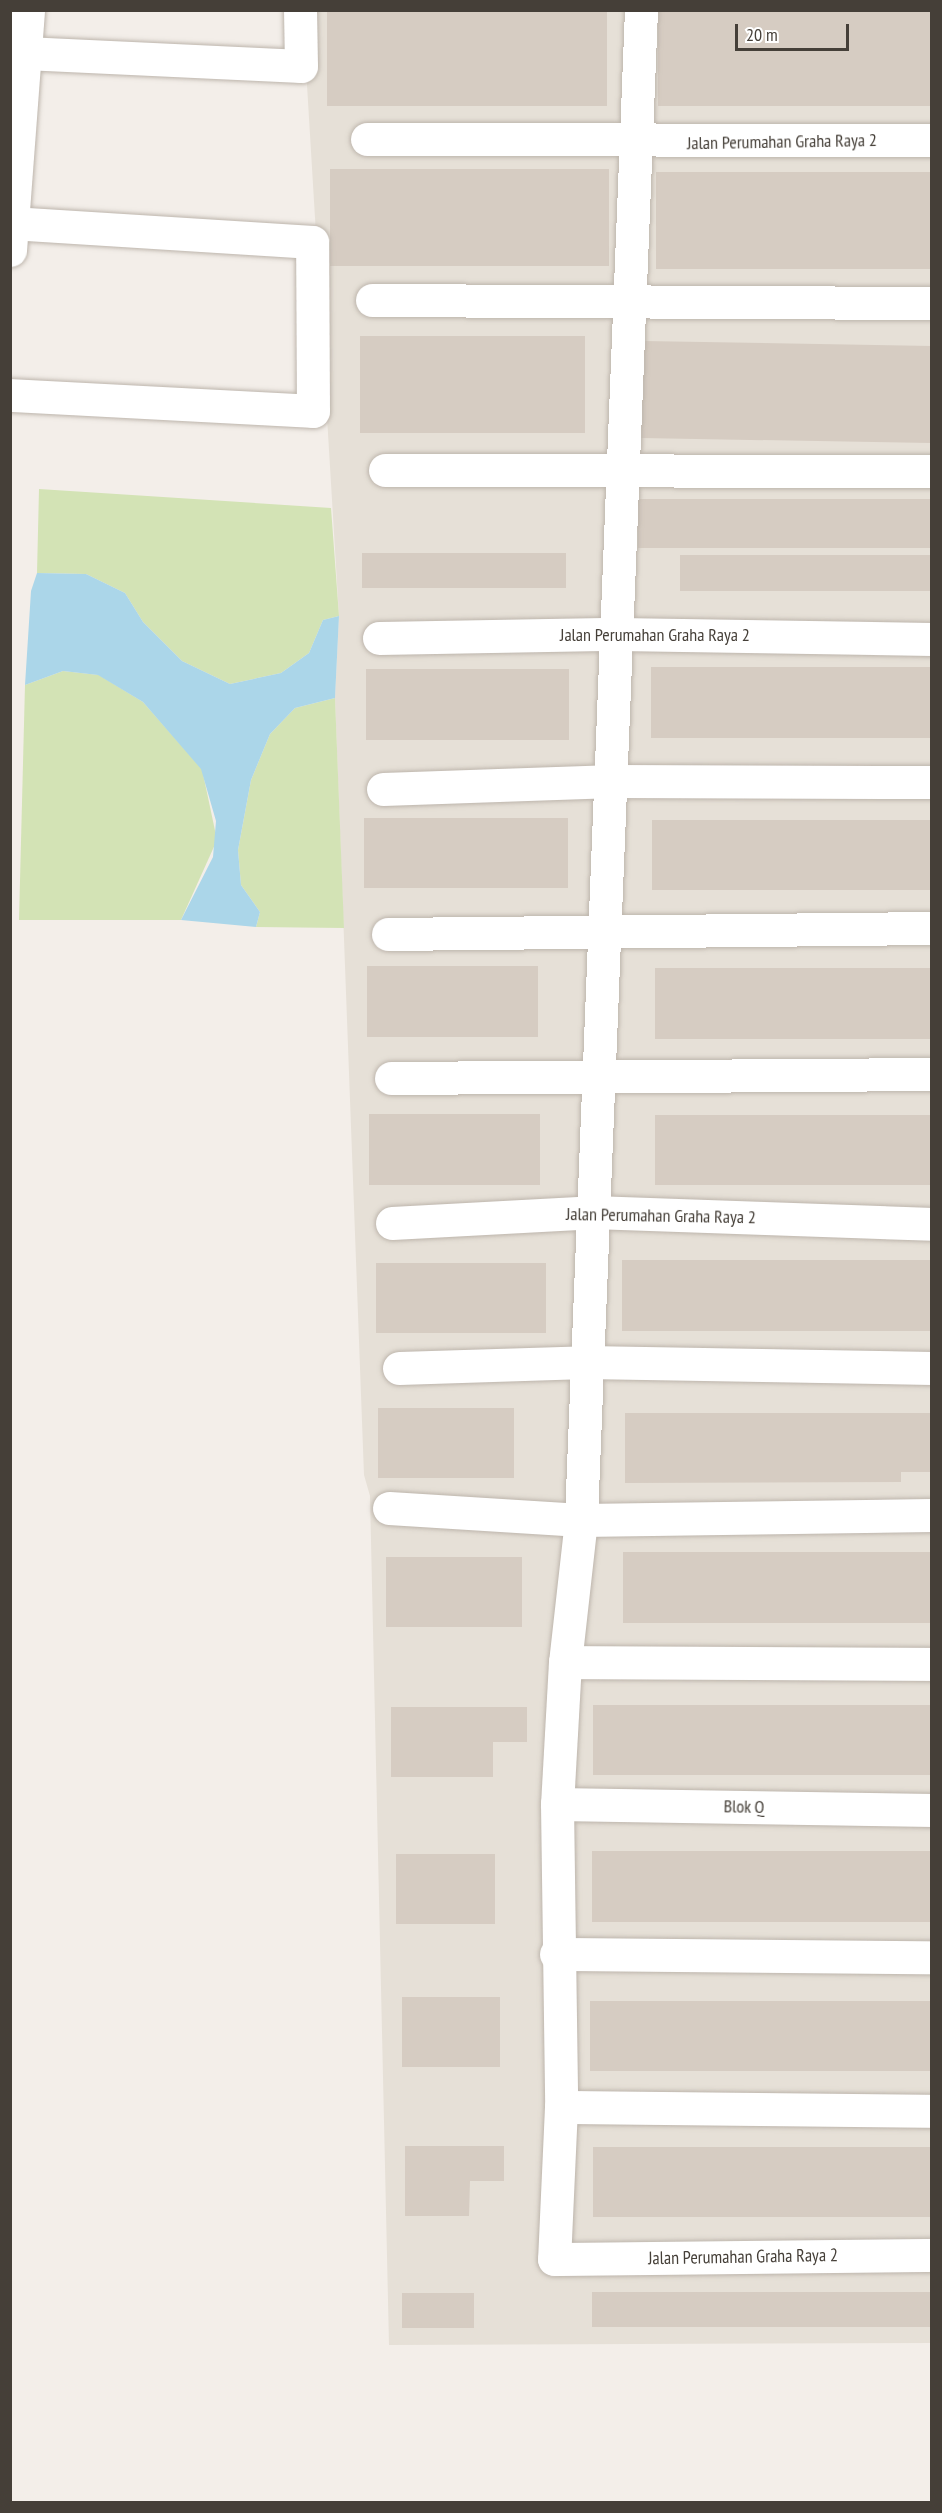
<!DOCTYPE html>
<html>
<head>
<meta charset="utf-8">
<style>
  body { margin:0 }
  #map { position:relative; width:942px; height:2513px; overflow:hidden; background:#f3eee9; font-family:"PT Sans Narrow",sans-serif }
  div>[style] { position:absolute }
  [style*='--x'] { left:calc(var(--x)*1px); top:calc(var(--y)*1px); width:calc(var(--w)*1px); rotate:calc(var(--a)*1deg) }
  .residential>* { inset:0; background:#e6e0d7 }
  .green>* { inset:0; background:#d3e3b5 }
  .water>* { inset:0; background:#abd6e9 }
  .building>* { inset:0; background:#d6ccc2; transform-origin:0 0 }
  .roads { filter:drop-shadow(0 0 2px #bdb5ac) drop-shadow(0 0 2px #bdb5ac) }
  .minor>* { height:33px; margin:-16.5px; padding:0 16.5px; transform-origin:16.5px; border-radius:16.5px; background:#fff }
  span { translate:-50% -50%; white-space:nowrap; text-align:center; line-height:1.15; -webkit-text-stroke:4.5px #fff; paint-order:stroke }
  .street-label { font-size:18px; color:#453f38 }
  .frame { position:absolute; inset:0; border:12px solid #453f38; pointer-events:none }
  .scale { position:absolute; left:735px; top:24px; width:114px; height:27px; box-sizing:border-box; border:3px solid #453f38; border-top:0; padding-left:8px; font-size:18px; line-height:21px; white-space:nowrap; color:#453f38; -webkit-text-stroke:4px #fff; paint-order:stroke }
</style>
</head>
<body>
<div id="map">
  <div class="residential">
    <i style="clip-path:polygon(308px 11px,931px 11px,931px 2343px,389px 2345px,370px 1496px,364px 1475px,335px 698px,339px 616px,307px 85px)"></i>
  </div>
  <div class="green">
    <i style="clip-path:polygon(39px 489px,331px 508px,339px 616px,323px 620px,309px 653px,281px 673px,230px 684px,182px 661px,143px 622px,125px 593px,86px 574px,37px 573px)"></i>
    <i style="clip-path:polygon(63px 671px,99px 675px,143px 702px,202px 769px,217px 840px,181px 920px,19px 920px,25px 685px)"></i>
    <i style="clip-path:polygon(335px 698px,344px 928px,256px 927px,260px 912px,241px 885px,238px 850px,251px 780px,270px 734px,295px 708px)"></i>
  </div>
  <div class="water">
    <i style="clip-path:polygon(37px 573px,86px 574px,125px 593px,143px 622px,182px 661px,230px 684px,281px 673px,309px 653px,323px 620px,339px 616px,335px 698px,295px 708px,270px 734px,251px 780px,238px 850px,241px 885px,260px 912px,256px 927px,181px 920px,213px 857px,216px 821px,201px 769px,143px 702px,98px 675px,63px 671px,25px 685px,31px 591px)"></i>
  </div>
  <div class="building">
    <i style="left:327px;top:10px;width:280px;height:96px"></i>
    <i style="left:658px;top:10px;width:274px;height:96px"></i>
    <i style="left:330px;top:169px;width:279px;height:97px"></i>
    <i style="left:656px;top:172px;width:276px;height:97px"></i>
    <i style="left:360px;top:336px;width:225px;height:97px"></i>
    <i style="left:643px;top:341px;width:289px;height:97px;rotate:1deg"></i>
    <i style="left:638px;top:499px;width:294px;height:49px"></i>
    <i style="left:362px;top:553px;width:204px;height:35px"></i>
    <i style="left:680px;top:555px;width:252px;height:36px"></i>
    <i style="left:651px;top:667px;width:281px;height:71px"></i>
    <i style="left:569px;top:669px;width:71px;height:203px;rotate:90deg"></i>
    <i style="left:568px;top:818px;width:70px;height:204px;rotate:90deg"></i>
    <i style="left:652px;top:820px;width:280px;height:70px"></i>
    <i style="left:538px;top:966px;width:71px;height:171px;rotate:90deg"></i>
    <i style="left:655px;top:968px;width:277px;height:71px"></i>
    <i style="left:369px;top:1114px;width:171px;height:71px"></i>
    <i style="left:655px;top:1115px;width:277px;height:70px"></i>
    <i style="left:932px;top:1260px;width:71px;height:310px;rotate:90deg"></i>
    <i style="left:376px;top:1263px;width:170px;height:70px"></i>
    <i style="left:514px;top:1408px;width:70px;height:136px;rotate:90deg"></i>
    <i style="clip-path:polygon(625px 1413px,932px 1413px,932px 1472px,901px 1472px,901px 1482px,625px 1483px)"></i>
    <i style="left:932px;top:1552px;width:71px;height:309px;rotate:90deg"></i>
    <i style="left:386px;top:1557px;width:136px;height:70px"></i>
    <i style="left:593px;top:1705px;width:339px;height:70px"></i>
    <i style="clip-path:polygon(391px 1707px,527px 1707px,527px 1742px,493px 1742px,493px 1777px,391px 1777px)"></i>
    <i style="left:932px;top:1851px;width:71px;height:340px;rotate:90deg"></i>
    <i style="left:396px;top:1854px;width:99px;height:70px"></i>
    <i style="left:402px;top:1997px;width:98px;height:70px"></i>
    <i style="left:590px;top:2001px;width:342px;height:70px"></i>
    <i style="clip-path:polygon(405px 2146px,504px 2146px,504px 2181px,470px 2181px,469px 2216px,405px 2216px)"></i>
    <i style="left:593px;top:2147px;width:339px;height:70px"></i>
    <i style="left:592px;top:2292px;width:340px;height:35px"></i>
    <i style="left:402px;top:2293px;width:72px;height:35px"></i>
  </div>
  <div class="roads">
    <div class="minor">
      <i style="--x:641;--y:10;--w:1511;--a:92.28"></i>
      <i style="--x:581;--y:1520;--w:143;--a:96.4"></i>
      <i style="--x:565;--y:1662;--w:142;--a:93.2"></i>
      <i style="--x:557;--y:1804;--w:303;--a:89.2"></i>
      <i style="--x:561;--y:2107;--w:152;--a:92.6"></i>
      <i style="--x:554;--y:2259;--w:378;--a:-0.6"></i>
      <i style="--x:25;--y:53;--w:276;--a:2.7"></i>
      <i style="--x:301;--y:66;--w:56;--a:-91"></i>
      <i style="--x:367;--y:139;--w:565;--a:0.1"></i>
      <i style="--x:10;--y:250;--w:241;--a:-85.7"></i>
      <i style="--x:372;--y:300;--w:560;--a:0.31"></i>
      <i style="--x:10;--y:395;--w:303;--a:3"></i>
      <i style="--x:313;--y:411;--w:169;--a:-90.3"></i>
      <i style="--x:312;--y:242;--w:301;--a:-176.4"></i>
      <i style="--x:385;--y:470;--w:547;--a:0.1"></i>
      <i style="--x:379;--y:638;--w:239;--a:-1"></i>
      <i style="--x:618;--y:634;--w:314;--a:0.9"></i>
      <i style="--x:383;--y:789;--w:231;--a:-2"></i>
      <i style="--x:614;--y:781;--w:318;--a:0.2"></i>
      <i style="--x:388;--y:934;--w:544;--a:-0.63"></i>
      <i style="--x:391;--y:1078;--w:541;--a:-0.42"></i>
      <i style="--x:392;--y:1223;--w:200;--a:-3.1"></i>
      <i style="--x:592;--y:1212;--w:340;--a:2"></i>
      <i style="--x:399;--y:1368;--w:187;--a:-1.8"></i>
      <i style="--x:586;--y:1362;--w:346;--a:1"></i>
      <i style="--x:389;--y:1508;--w:192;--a:3.6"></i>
      <i style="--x:581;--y:1520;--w:351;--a:-0.8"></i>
      <i style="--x:565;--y:1662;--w:367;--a:0.3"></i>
      <i style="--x:557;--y:1804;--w:375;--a:0.9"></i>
      <i style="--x:556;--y:1954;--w:376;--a:0.5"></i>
      <i style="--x:561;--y:2107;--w:371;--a:0.6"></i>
    </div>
  </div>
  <div class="street-label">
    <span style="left:782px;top:142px;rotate:-1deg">Jalan Perumahan Graha Raya 2</span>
    <span style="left:655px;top:635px">Jalan Perumahan Graha Raya 2</span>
    <span style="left:661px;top:1216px;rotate:1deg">Jalan Perumahan Graha Raya 2</span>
    <span style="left:744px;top:1807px;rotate:1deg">Blok Q</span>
    <span style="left:743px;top:2257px;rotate:-1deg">Jalan Perumahan Graha Raya 2</span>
  </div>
  <div class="frame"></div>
  <div class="scale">20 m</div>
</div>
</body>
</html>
